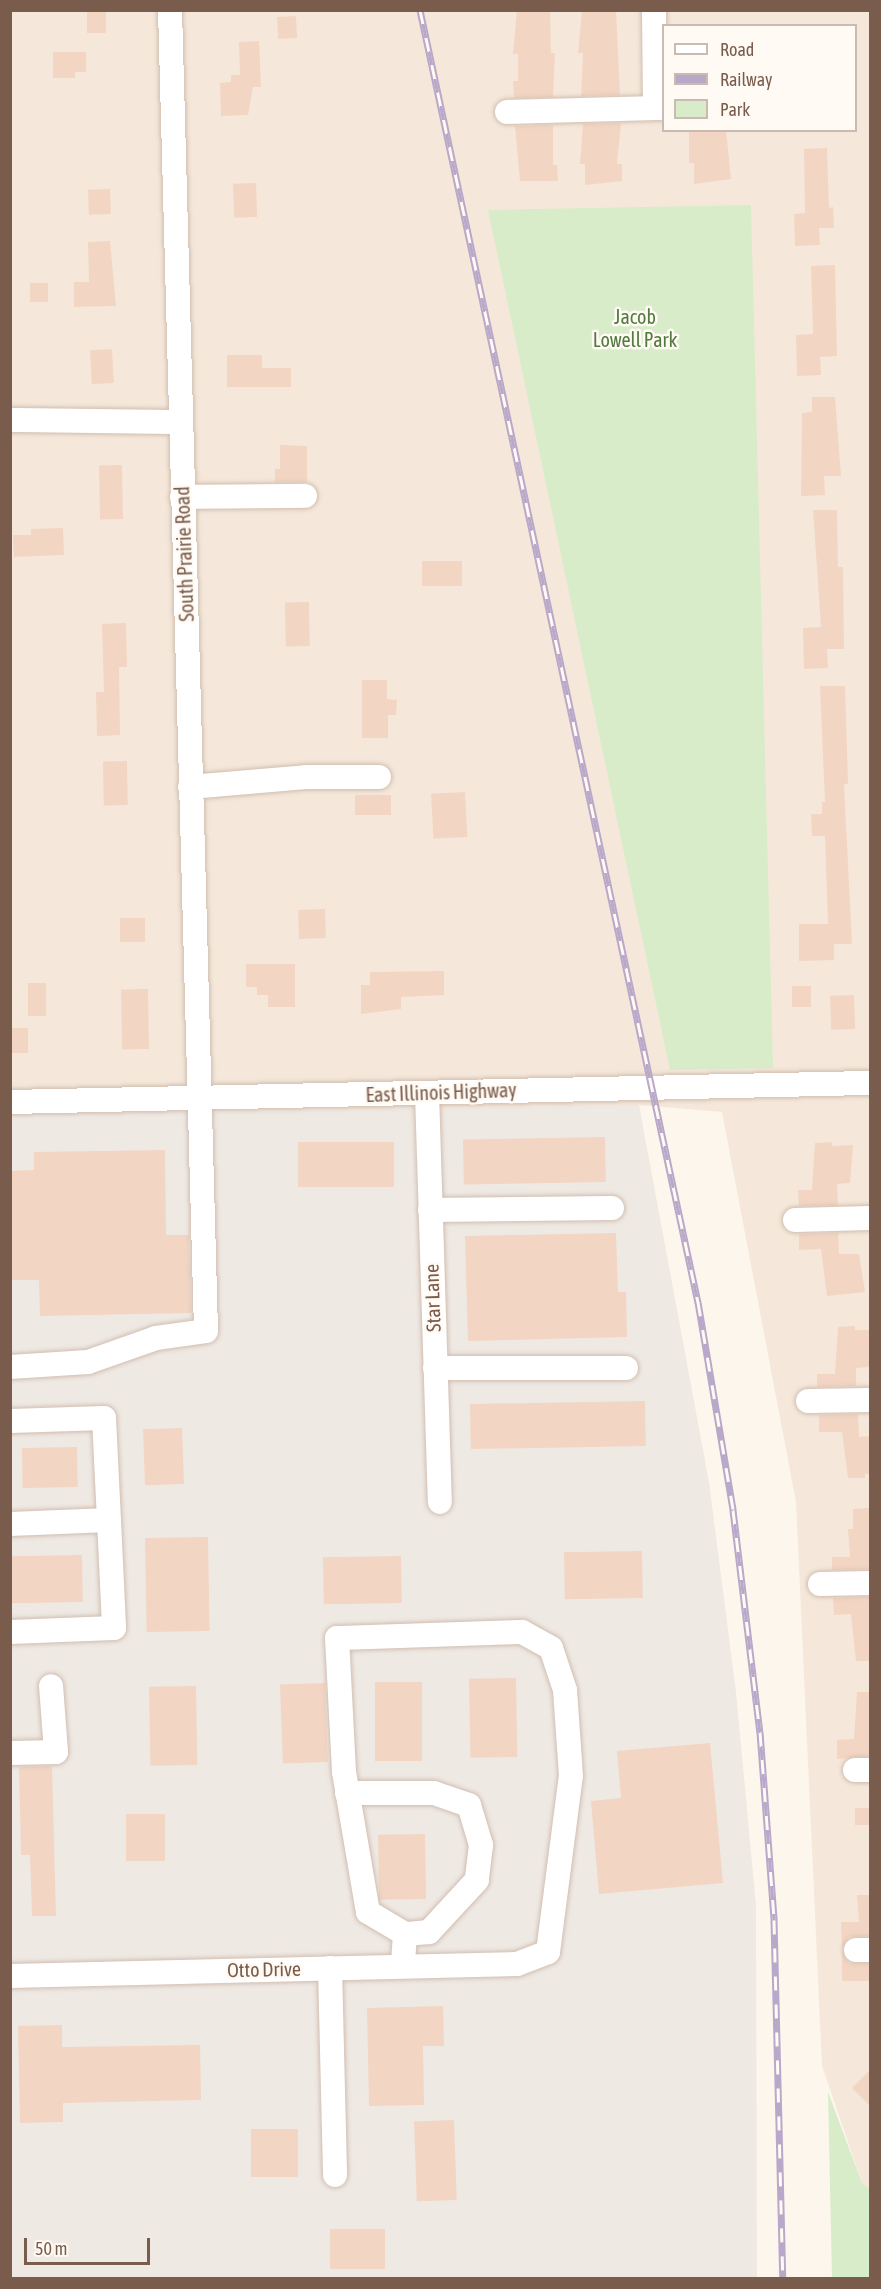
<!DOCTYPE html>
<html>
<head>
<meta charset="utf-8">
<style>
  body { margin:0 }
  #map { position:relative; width:881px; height:2289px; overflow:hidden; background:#fdf6ec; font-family:"Asap Condensed",sans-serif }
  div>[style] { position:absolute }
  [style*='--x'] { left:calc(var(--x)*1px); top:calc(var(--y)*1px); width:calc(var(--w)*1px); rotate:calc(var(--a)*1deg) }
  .residential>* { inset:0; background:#f5e8da }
  .industrial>* { inset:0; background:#efe9e4 }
  .green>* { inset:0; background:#d8ecc9 }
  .building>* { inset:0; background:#f3d5c3; transform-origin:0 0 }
  .roads { filter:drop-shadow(0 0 2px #d1beb0) drop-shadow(0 0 2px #d1beb0) }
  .minor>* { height:24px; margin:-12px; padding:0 12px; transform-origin:12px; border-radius:12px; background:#fff }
  .rail>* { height:7px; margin-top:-3.5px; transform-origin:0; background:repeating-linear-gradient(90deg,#fffaf3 0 14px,#b9a8c9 0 28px); box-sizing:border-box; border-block:2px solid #b9a8c9 }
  span { translate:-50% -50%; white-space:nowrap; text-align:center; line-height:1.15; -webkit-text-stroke:5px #fffaf3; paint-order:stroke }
  .park-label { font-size:20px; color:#537a41 }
  .street-label { font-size:20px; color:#7a5c4d }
  .frame { position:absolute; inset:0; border:12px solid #7a5c4d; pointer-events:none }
  .legend { position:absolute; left:662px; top:24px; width:195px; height:108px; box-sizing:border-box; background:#fffaf3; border:2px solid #cabbb1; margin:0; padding:8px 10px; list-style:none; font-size:18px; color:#7a5c4d }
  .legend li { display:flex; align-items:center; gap:12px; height:30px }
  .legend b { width:30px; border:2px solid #cabbb1 }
  .scale { position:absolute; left:24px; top:2238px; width:126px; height:27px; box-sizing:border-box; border:3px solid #7a5c4d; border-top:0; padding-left:8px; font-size:18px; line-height:21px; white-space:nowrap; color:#7a5c4d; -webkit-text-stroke:4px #fffaf3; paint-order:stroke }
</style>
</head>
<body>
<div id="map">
  <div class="residential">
    <i style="clip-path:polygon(evenodd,10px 11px,870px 11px,870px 2189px,862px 2183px,822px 2066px,796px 1502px,722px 1112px,639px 1105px,11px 1114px,10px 11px,664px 26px,856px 26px,856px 130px,664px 130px,664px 26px)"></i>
  </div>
  <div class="industrial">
    <i style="clip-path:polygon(639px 1105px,709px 1482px,736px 1692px,756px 1905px,757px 2278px,11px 2278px,10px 1114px)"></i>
  </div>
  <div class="green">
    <i style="clip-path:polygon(751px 205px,773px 1068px,670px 1070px,488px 210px)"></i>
    <i style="clip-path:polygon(828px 2092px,862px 2183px,870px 2189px,870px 2278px,832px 2278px)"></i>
  </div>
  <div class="building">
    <i style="left:87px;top:10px;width:19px;height:23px"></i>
    <i style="clip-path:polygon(517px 10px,550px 10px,551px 53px,555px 53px,553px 97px,514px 98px,513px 81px,518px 81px,518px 54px,513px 54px)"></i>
    <i style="clip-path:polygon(582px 10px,616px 10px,620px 95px,581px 96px,583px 53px,578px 53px)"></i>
    <i style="left:296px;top:16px;width:22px;height:19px;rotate:87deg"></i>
    <i style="clip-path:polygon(259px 41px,261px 87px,253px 87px,248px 115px,221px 116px,220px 83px,231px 82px,231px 75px,240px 75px,239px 42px)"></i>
    <i style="clip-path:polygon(53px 52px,86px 52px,86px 72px,75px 72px,75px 78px,53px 78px)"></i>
    <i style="clip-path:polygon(621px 123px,617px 164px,622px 164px,622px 181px,585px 185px,585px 164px,580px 164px,583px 124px)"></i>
    <i style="clip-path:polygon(553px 125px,553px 165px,557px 165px,558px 181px,520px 181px,515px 126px)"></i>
    <i style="clip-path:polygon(689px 130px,726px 130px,731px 179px,694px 184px,694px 163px,689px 163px)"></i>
    <i style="clip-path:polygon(827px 148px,829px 208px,833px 207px,834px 228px,819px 228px,820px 245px,795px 246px,794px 214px,805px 213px,804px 149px)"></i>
    <i style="left:256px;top:183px;width:34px;height:23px;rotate:88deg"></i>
    <i style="left:110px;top:189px;width:25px;height:22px;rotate:88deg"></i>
    <i style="clip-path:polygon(110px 241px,116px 306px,74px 307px,74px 282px,89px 282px,88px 242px)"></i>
    <i style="clip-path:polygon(835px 265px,837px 356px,820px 357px,821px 375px,797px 376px,796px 335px,813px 334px,811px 266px)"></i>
    <i style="left:30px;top:283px;width:18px;height:19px"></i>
    <i style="left:112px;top:349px;width:34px;height:22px;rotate:87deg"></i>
    <i style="clip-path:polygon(227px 355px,262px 355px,262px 368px,291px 368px,291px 387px,227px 387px)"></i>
    <i style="clip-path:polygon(812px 397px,835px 397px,841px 476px,824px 476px,825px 495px,801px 496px,802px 413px,812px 412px)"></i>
    <i style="clip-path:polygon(280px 445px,307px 446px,307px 482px,275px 482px,275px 469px,280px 469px)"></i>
    <i style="left:122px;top:465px;width:54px;height:23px;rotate:89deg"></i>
    <i style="clip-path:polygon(813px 510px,837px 510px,838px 567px,843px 567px,844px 649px,827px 649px,828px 668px,804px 669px,803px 628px,821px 627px)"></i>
    <i style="clip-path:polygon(63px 528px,64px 555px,14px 557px,13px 535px,31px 535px,31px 529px)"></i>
    <i style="left:422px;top:561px;width:40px;height:25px"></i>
    <i style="left:309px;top:602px;width:44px;height:24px;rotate:89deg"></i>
    <i style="clip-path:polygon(126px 623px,127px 667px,119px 667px,120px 735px,97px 736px,96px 692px,104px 692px,102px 624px)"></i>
    <i style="clip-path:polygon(362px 680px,387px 680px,387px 699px,397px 700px,396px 715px,388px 715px,388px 738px,362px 738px)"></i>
    <i style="clip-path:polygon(820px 686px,845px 686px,848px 784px,844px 784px,852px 944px,834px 944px,834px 960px,799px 961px,799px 924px,828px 924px,825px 836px,812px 836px,811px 814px,822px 814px,822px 802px,825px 802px)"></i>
    <i style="left:127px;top:761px;width:44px;height:24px;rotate:89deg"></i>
    <i style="left:465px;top:792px;width:45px;height:34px;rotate:87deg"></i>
    <i style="left:391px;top:795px;width:20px;height:36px;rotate:90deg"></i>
    <i style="left:325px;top:909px;width:29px;height:27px;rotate:88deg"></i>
    <i style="left:120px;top:918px;width:25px;height:24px"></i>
    <i style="clip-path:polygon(246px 964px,295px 964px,295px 1007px,268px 1007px,268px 995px,257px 995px,257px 987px,246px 987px)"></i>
    <i style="clip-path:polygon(444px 971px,444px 995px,401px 997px,401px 1009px,361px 1014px,361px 985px,370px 985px,370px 972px)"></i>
    <i style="left:28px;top:983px;width:18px;height:33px"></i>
    <i style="left:811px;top:986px;width:21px;height:19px;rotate:90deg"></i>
    <i style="left:148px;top:989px;width:60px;height:27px;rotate:89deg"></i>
    <i style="left:854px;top:995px;width:34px;height:24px;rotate:88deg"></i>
    <i style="left:10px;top:1028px;width:18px;height:25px"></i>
    <i style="left:605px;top:1137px;width:45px;height:142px;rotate:89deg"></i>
    <i style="left:394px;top:1142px;width:45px;height:96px;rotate:90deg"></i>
    <i style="clip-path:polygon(832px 1142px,832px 1146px,853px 1145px,850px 1183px,837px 1184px,838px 1205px,799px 1206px,798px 1190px,812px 1190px,815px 1143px)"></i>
    <i style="clip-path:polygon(165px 1150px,166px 1235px,189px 1235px,191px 1313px,40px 1316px,39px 1280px,10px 1280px,10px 1171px,34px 1170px,34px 1152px)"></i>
    <i style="clip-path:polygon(616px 1233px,618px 1292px,626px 1292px,627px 1337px,468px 1341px,465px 1236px)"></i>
    <i style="clip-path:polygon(838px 1233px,839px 1254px,859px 1254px,865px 1292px,827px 1296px,821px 1249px,799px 1250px,799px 1234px)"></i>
    <i style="clip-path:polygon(855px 1326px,855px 1330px,870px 1330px,870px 1367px,856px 1368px,856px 1386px,817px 1387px,817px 1374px,835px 1374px,838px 1327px)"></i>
    <i style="left:645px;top:1401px;width:45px;height:175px;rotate:89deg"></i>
    <i style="clip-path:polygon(858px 1414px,859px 1437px,870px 1436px,870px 1474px,865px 1474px,865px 1478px,848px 1478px,842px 1432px,819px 1432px,819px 1415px)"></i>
    <i style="left:182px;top:1428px;width:56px;height:39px;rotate:88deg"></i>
    <i style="left:77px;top:1447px;width:40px;height:55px;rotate:89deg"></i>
    <i style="clip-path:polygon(869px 1508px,870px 1569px,832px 1570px,832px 1557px,850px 1557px,848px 1529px,853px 1529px,853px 1509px)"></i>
    <i style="left:208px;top:1537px;width:94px;height:63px;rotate:89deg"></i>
    <i style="left:642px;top:1551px;width:47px;height:78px;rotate:89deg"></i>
    <i style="left:82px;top:1555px;width:47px;height:72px;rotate:89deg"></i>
    <i style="left:401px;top:1556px;width:47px;height:78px;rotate:89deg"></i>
    <i style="clip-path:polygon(870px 1597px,870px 1661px,856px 1661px,851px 1614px,834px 1615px,833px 1598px)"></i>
    <i style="left:516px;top:1678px;width:79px;height:47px;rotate:89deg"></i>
    <i style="left:375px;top:1682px;width:47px;height:79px"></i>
    <i style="left:325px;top:1683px;width:79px;height:45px;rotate:88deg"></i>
    <i style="left:196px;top:1686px;width:79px;height:47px;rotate:89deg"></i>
    <i style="clip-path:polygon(857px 1692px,870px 1692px,870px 1756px,837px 1759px,837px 1740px,854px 1739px)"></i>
    <i style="clip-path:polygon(710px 1743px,723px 1883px,599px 1894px,591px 1801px,621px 1798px,617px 1751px)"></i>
    <i style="clip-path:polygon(52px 1766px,56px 1916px,32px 1916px,30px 1855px,21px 1855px,19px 1767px)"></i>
    <i style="left:855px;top:1808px;width:15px;height:17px"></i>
    <i style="left:126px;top:1814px;width:39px;height:47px"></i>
    <i style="left:425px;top:1834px;width:65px;height:47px;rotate:89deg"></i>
    <i style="clip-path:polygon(857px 1895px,870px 1895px,870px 1936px,849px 1937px,842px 1948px,841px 1922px,859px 1922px)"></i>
    <i style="clip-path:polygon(842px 1952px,849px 1963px,870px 1964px,870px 1981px,842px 1981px)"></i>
    <i style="clip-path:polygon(443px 2006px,444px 2046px,423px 2046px,424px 2105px,369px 2106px,367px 2008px)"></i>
    <i style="clip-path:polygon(62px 2025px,62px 2047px,200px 2045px,201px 2100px,63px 2103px,63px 2122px,20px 2123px,18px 2026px)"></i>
    <i style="clip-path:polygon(870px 2070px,870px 2106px,852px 2088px)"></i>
    <i style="left:454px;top:2120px;width:80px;height:40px;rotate:88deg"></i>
    <i style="left:298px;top:2129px;width:48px;height:47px;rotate:90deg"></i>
    <i style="left:330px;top:2229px;width:55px;height:40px"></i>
  </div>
  <div class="roads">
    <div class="minor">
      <i style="--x:654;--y:10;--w:98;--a:89.4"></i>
      <i style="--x:507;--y:112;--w:157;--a:-1.5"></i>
      <i style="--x:10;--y:420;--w:170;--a:0.7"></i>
      <i style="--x:182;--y:497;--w:123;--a:-0.5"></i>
      <i style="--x:190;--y:787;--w:116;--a:-4.9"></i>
      <i style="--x:306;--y:777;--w:73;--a:0"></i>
      <i style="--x:427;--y:1093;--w:409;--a:88.2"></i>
      <i style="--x:10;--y:1102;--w:860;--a:-1.27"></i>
      <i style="--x:430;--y:1210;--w:182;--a:-0.6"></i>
      <i style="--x:795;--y:1220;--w:75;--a:-1.5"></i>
      <i style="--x:10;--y:1367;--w:78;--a:-3.7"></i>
      <i style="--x:88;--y:1362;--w:72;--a:-19.4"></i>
      <i style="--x:156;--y:1338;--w:50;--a:-8"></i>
      <i style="--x:206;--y:1331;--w:1321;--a:-91.56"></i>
      <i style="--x:435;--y:1368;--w:191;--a:0"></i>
      <i style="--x:808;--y:1401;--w:62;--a:-0.9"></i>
      <i style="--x:10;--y:1421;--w:94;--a:-1.8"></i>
      <i style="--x:104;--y:1418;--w:102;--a:87.2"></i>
      <i style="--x:10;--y:1524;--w:99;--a:-2.3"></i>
      <i style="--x:109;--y:1520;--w:108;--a:87.3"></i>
      <i style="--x:114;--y:1628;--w:104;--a:177.8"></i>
      <i style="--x:820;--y:1584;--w:50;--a:-1.1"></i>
      <i style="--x:10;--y:1753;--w:46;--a:-1.2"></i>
      <i style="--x:56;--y:1752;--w:66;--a:-94.3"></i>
      <i style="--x:855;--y:1770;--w:15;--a:0"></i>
      <i style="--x:347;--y:1793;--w:87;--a:0"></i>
      <i style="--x:434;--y:1793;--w:37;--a:19"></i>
      <i style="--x:469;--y:1805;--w:42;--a:73.3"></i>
      <i style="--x:481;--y:1845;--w:35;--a:97"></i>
      <i style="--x:477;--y:1880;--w:71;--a:132.7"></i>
      <i style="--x:429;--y:1932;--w:24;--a:175"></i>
      <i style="--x:856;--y:1950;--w:14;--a:0"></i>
      <i style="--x:330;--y:1968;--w:207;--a:88.6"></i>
      <i style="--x:10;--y:1976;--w:507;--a:-1.36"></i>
      <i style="--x:517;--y:1964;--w:33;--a:-21"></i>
      <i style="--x:548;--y:1952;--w:177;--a:-82.6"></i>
      <i style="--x:571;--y:1776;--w:86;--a:-94"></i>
      <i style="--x:565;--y:1690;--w:44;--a:-108.4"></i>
      <i style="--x:551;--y:1648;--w:33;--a:-151"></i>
      <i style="--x:522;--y:1632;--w:185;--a:178.1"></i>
      <i style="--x:337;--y:1638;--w:134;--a:87"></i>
      <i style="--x:344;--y:1772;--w:142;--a:80.3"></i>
      <i style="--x:368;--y:1912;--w:43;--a:30.7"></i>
      <i style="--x:405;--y:1934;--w:30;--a:94"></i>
    </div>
  </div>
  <div class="rail">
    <i style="--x:420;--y:10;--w:1322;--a:77.86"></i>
    <i style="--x:698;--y:1302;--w:211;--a:80.4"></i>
    <i style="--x:733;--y:1510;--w:224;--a:83.1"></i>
    <i style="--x:760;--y:1732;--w:189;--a:85.7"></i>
    <i style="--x:774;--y:1920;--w:358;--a:88.6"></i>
  </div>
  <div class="park-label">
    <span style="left:635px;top:328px">Jacob<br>Lowell Park</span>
  </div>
  <div class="street-label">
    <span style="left:184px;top:554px;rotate:-92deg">South Prairie Road</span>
    <span style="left:441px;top:1092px;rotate:-2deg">East Illinois Highway</span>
    <span style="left:432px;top:1298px;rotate:-92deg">Star Lane</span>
    <span style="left:264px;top:1969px;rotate:-1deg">Otto Drive</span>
  </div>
  <div class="frame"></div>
  <ul class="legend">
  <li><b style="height:8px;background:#fff"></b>Road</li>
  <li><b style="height:8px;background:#b9a8c9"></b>Railway</li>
  <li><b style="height:16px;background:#d8ecc9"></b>Park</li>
  </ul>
  <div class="scale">50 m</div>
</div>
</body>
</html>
